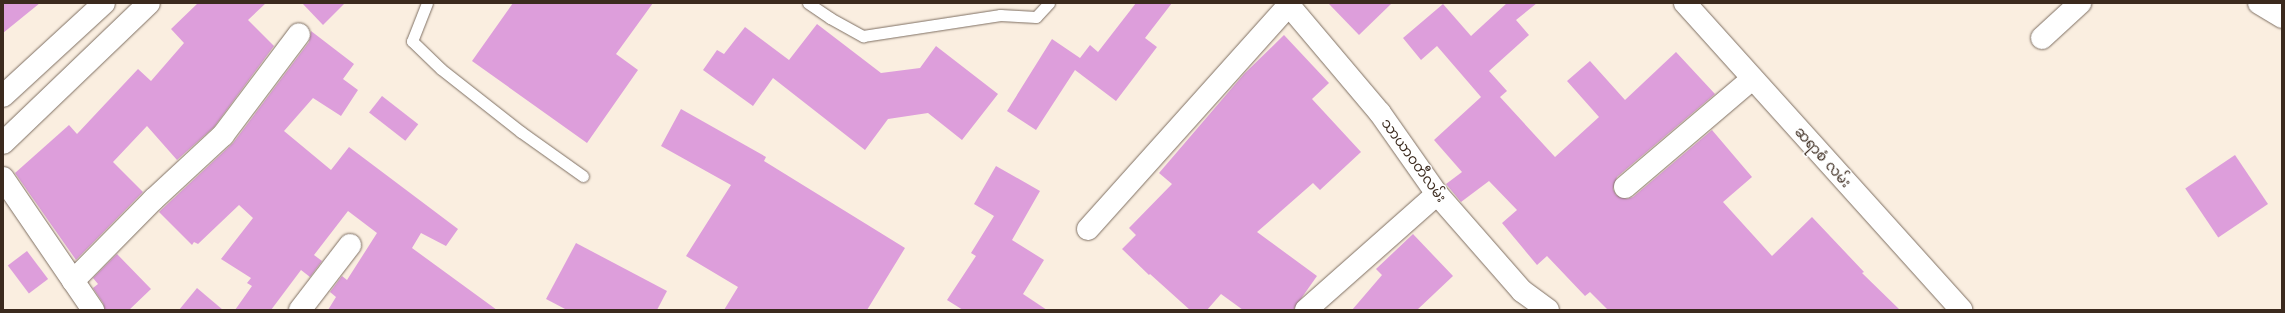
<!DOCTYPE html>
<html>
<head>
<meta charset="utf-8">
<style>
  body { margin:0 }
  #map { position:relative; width:2285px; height:313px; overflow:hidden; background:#faeee0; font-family:"Playpen Sans","Noto Sans Myanmar",sans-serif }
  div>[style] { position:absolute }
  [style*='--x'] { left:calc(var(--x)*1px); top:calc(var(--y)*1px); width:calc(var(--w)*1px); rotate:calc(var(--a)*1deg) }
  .building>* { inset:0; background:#dd9edb; transform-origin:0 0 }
  .roads { filter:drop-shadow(0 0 1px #7e6f62) drop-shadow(0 0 1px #7e6f62) }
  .service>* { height:11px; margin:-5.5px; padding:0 5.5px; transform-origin:5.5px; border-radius:5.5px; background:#fff }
  .minor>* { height:22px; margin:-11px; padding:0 11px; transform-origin:11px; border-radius:11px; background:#fff }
  .primary>* { height:22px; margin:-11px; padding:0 11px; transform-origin:11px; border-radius:11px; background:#fff }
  span { translate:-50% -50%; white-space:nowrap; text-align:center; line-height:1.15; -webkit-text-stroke:3px #fff; paint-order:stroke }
  .street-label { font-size:14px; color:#3b2a1e }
  .frame { position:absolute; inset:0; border:4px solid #3b2a1e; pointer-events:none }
</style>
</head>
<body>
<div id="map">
  <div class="building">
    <i style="clip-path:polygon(3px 3px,40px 3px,3px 33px)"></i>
    <i style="clip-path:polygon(198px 3px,266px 3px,248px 20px,274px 46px,214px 127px,177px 160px,147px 126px,113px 162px,143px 192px,76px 260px,15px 173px,69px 125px,77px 134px,138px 69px,151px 81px,184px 43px,171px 29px)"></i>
    <i style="clip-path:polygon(302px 3px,345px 3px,323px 25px)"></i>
    <i style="clip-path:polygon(513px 3px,653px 3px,616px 54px,638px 70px,587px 143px,472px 61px)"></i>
    <i style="clip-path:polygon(1136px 3px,1172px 3px,1145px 38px,1157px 47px,1116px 101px,1075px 70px,1036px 130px,1007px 111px,1052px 39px,1080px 58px,1090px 45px,1098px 52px)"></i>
    <i style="clip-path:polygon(1328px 3px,1392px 3px,1359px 35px)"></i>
    <i style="clip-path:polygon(1507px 3px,1537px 3px,1516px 20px,1529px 35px,1489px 71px,1507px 91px,1500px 97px,1555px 157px,1599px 117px,1567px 81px,1590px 61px,1625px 100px,1676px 52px,1715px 94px,1617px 177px,1613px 189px,1616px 195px,1627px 199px,1633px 197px,1712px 130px,1752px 177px,1723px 202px,1772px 256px,1812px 217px,1864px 272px,1862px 273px,1900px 310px,1608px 310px,1590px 292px,1585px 296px,1547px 256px,1537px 265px,1502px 223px,1517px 210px,1489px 181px,1461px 202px,1446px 184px,1462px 172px,1434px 140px,1481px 97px,1437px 46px,1421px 60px,1403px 38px,1443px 4px,1471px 36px)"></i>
    <i style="clip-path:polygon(817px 24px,881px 73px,920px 68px,936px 46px,998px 94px,962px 140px,928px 113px,888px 119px,865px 150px,773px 78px,753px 106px,703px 70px,717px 50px,724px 54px,745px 27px,789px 60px)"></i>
    <i style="clip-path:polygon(311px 31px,354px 64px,343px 79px,358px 90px,341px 116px,313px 98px,284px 131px,331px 170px,349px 147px,458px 229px,446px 246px,421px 233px,412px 248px,497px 310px,328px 310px,336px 297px,330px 292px,342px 276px,347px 280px,377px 233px,348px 211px,314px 255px,322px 261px,310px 277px,301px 270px,271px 310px,235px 310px,252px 286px,247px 283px,251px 278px,221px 259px,253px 218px,239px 205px,198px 244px,194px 242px,192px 245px,159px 212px,233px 143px,309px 42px)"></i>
    <i style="clip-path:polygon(1284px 35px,1329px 83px,1312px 99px,1361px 152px,1320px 190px,1313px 183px,1257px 232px,1317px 276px,1293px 310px,1243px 310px,1221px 294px,1207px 310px,1190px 310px,1150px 274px,1149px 275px,1122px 249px,1136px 235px,1129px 228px,1172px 184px,1159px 173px,1244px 74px)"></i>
    <i style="left:382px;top:96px;width:46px;height:21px;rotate:38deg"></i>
    <i style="clip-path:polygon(681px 109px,766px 157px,764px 161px,905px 248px,867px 310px,724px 310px,738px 287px,686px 256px,731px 185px,661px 146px)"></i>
    <i style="left:2235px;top:155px;width:59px;height:60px;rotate:56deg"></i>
    <i style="clip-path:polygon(996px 166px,1040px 191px,1012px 240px,1044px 260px,1023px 294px,1047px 310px,963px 310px,947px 300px,976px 256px,971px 253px,994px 216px,974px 204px)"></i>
    <i style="clip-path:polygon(1413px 234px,1453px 276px,1417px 310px,1352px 310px,1382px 275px,1376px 269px)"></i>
    <i style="clip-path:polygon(576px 243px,667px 291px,657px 310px,567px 310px,546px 299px)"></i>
    <i style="left:27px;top:251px;width:35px;height:24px;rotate:53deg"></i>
    <i style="clip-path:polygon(117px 254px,151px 289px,129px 310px,105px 310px,103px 303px,93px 288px,98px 284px,93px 278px)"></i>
    <i style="clip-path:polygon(197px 288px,223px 310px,179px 310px)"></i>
  </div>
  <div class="roads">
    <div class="service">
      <i style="--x:427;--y:3;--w:41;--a:111.5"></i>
      <i style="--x:412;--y:41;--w:40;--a:44"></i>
      <i style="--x:441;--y:69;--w:102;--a:38.2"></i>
      <i style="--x:521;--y:132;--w:76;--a:35.4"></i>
      <i style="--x:808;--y:3;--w:27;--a:34"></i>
      <i style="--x:830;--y:18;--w:38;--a:29"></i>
      <i style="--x:863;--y:36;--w:139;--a:-8.7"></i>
      <i style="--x:1000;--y:15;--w:36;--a:3"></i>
      <i style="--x:1036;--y:17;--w:19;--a:-47"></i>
    </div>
    <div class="minor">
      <i style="--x:1287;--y:3;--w:144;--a:49.8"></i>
      <i style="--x:1380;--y:113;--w:99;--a:54.9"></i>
      <i style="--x:1437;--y:194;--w:129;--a:48.8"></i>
      <i style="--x:1522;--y:291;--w:32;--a:36"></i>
      <i style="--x:2259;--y:3;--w:27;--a:31"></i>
      <i style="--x:2042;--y:38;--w:52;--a:-42.6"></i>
      <i style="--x:3;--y:178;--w:160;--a:55.7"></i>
      <i style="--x:1625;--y:187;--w:167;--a:-40.4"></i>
      <i style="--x:1088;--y:229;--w:301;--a:-48.1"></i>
      <i style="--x:73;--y:281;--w:115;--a:-45.4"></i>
      <i style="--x:154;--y:199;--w:94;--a:-42.8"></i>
      <i style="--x:223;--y:135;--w:126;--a:-53"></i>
      <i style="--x:300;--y:310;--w:82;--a:-52.4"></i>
      <i style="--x:1306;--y:310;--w:175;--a:-41.5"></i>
    </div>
    <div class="primary">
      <i style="--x:1685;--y:3;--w:413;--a:48"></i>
      <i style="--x:3;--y:96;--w:137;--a:-42.6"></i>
      <i style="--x:3;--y:143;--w:202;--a:-43.8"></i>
    </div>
  </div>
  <div class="street-label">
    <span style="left:1823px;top:157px;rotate:48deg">ဆရာစံ လမ်း</span>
    <span style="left:1414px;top:160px;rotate:54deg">သာယာဝတီလမ်း</span>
  </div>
  <div class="frame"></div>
</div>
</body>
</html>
